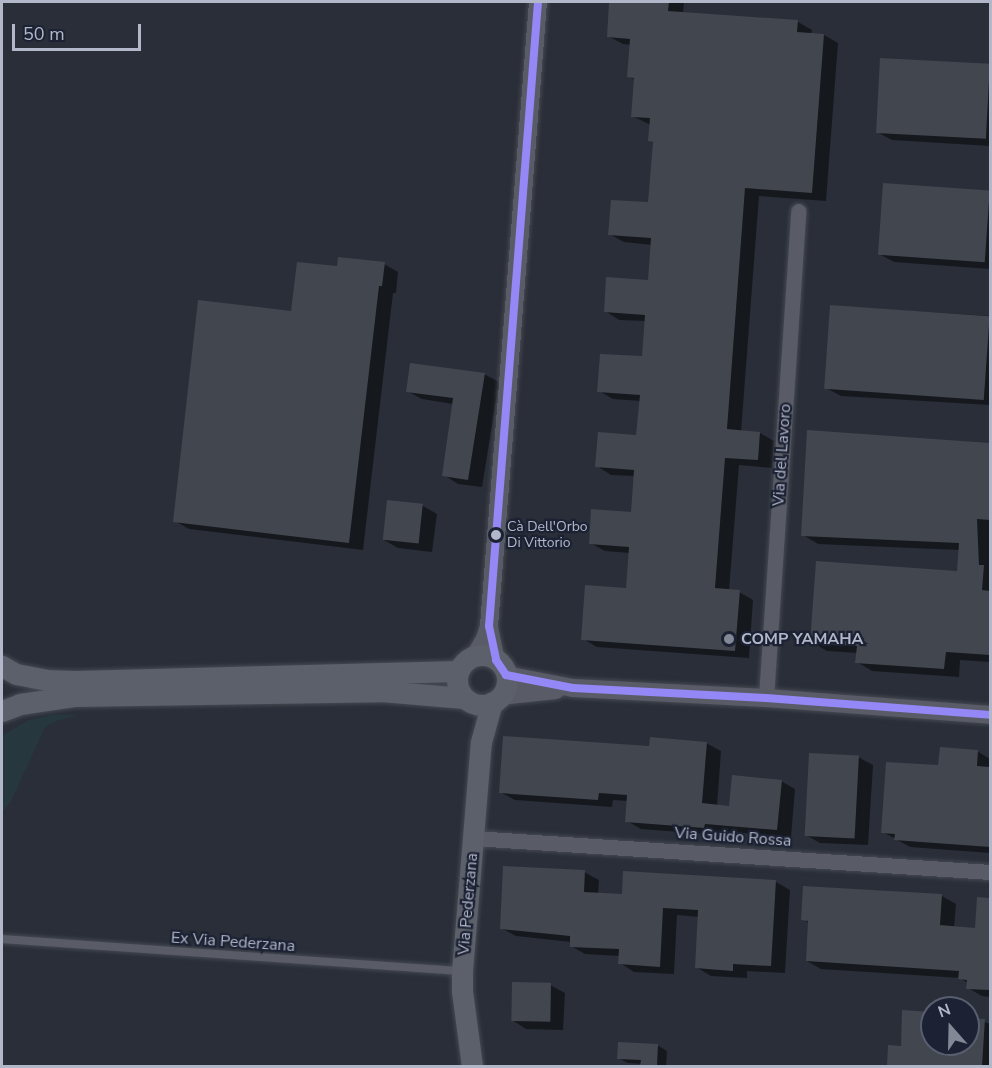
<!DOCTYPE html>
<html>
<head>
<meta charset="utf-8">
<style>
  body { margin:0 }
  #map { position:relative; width:992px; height:1068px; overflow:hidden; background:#292e38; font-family:"Nunito Sans",sans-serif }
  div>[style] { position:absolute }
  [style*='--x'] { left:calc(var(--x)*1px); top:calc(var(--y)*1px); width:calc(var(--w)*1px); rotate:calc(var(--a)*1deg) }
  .green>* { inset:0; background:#26383e }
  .shadow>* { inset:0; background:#0007 }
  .building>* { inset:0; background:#42464e; transform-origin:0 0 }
  .roads { filter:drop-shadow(0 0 2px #454951) drop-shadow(0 0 2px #454951) }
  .service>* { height:8px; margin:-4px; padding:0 4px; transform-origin:4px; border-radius:4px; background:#595c66 }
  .minor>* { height:15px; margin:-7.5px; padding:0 7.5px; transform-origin:7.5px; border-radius:7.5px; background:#595c66 }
  .tertiary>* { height:18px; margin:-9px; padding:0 9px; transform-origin:9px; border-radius:9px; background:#595c66 }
  .secondary>* { height:21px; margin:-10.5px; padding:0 10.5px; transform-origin:10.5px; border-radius:10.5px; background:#5c606a }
  .secondary>.ring { margin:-10.5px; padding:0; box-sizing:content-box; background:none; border:21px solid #5c606a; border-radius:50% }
  .bus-1>* { height:8px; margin:-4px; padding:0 4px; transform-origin:4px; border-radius:4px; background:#9488f6 }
  .dots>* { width:16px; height:16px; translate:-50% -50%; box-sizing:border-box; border:3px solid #1c2233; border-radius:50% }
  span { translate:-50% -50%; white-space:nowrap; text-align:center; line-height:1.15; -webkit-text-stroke:4.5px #1c2233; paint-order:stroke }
  .bus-label { font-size:14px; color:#b2b8c9 }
  .left { translate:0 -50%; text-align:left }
  .street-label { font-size:16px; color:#b2b8c9 }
  .poi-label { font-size:16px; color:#b2b8c9; font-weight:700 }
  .frame { position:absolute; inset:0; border:3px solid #b2b8c9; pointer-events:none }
  .north { position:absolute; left:920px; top:996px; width:60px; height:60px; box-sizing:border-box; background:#1c2233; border:2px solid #585e6f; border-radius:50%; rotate:340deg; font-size:16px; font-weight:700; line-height:24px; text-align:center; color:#b2b8c9 }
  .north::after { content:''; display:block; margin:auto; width:21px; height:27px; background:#828896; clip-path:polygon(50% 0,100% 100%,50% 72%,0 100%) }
  .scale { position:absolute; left:12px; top:24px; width:129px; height:27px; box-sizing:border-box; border:3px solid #b2b8c9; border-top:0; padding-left:8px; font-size:18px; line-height:21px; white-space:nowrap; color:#b2b8c9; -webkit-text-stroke:4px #1c2233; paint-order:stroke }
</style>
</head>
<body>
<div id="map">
  <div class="green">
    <i style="clip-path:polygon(53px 715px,78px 715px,56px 721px,45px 727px,11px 801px,2px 813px,2px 736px,29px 720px)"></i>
  </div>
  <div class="shadow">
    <i style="clip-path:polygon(611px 2px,684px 2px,683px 13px,798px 22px,812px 30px,811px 34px,824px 35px,838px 43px,826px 201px,759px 196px,741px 432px,760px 433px,774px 441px,772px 468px,739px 465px,729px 591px,739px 592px,753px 600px,749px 658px,597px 647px,583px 639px,627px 589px,630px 553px,605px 551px,590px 543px,632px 514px,635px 476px,611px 475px,597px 466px,638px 437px,641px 401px,613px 399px,599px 391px,644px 358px,646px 321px,619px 320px,605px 311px,649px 282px,652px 245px,624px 242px,609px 234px,649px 204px,654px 143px,650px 141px,651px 125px,632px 116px,635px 80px,629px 76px,631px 45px,623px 44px,608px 36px)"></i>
    <i style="clip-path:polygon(881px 60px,990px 66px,990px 146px,892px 140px,877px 132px)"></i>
    <i style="clip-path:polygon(884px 185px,990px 192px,990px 269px,894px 262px,879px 254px)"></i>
    <i style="clip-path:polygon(384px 264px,398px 272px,396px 293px,393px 293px,363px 550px,189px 529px,175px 521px,292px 313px,339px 268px)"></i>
    <i style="clip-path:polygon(832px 306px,990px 316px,990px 405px,841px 396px,826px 388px)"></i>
    <i style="clip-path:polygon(484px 374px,499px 382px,482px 487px,458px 484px,444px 475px,453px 404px,422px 399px,407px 391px)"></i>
    <i style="clip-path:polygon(808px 432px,990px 445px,990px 662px,960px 660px,959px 677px,872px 671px,857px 662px,858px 653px,827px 651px,812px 642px,958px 573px,960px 550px,818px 544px,803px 535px)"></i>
    <i style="clip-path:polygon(423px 506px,437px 514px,432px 552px,398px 548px,384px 540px)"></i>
    <i style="clip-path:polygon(706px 743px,721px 751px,717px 806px,731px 808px,781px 781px,795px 789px,791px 837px,719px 831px,718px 835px,641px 829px,627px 821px,628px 801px,613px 800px,612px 807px,515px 800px,500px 792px,651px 748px)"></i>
    <i style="clip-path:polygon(977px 751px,990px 759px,990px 853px,910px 847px,883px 832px,939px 767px)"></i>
    <i style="clip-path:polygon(858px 757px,873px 765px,868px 845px,820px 843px,806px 835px)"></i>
    <i style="clip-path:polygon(584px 872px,599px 880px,598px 894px,623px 896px,625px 873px,776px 882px,790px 890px,785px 973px,747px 971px,747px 978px,711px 976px,696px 967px,699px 917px,677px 915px,674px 974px,634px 972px,620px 963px,620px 956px,585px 954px,571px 946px,571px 942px,516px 936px,501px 928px)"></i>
    <i style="clip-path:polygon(942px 896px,956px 904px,954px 928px,976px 929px,978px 899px,990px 899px,990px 997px,982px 996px,968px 988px,968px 983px,960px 978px,821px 969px,807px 961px,809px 923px,803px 919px)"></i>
    <i style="clip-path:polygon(550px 985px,565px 993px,563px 1030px,526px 1029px,512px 1020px)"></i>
    <i style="clip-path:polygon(932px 1014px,932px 1044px,968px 1044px,968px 1016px,990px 1024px,990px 1066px,888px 1066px,889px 1047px,902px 1047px)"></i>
    <i style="clip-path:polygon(657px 1045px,667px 1051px,666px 1066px,642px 1066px,642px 1064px,628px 1063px,618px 1058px)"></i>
  </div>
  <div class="building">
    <i style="clip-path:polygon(609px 2px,669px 2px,668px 11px,798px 20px,797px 32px,824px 34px,812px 193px,745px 188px,727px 429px,760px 432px,758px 460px,725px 458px,715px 588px,740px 590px,735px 651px,581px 640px,585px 585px,626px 588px,629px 547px,589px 544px,591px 509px,631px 512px,634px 470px,595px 467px,598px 432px,636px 435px,640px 395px,597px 392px,600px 354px,642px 356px,645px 315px,604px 312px,606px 277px,648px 280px,651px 238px,608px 235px,611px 200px,648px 202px,653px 142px,648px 141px,650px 118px,631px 117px,634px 78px,627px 77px,630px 39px,607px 37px)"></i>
    <i style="left:880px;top:58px;width:110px;height:75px;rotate:3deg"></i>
    <i style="left:883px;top:183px;width:107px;height:72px;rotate:4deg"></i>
    <i style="clip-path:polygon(338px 257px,385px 262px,382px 286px,379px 286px,349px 543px,173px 522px,198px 300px,291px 311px,297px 262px,337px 266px)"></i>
    <i style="left:830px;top:305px;width:160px;height:84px;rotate:4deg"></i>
    <i style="clip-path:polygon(410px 363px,485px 373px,468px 480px,442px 476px,453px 398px,406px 392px)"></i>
    <i style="clip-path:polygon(807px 430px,990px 443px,990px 520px,977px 519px,979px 565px,984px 565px,982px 590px,990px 591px,990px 655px,946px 652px,944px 669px,855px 663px,857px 646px,810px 643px,816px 561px,957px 571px,959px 543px,801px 536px)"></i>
    <i style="left:387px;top:500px;width:36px;height:40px;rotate:6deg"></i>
    <i style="clip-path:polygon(503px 736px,649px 746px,650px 737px,707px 742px,702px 803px,729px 806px,732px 775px,782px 780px,777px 830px,705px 824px,704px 828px,625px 822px,627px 795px,599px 793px,598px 800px,499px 793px)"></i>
    <i style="clip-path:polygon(940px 747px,978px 750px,977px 766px,990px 767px,990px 847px,894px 840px,895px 834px,881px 833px,886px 762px,938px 765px)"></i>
    <i style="left:809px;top:753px;width:50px;height:83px;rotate:3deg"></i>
    <i style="clip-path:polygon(503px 866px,585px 870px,584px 892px,622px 894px,623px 871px,776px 880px,771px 966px,733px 964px,733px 971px,695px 968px,698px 910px,663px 908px,660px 967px,618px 964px,619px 949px,570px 947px,570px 936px,500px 929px)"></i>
    <i style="clip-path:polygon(803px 886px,942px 894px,940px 925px,975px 928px,977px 897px,990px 898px,990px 990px,966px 989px,967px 980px,958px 979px,959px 971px,806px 961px,808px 921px,801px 920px)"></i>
    <i style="left:512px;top:982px;width:39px;height:39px;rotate:1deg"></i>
    <i style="clip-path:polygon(902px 1010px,932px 1012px,932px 1044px,968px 1044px,968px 1018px,985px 1019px,982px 1066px,887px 1066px,888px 1045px,901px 1046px)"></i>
    <i style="clip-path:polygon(618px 1042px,658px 1044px,657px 1066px,640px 1066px,641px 1060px,617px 1059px)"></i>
  </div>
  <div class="roads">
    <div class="service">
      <i style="--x:2;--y:939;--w:460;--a:4"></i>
    </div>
    <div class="minor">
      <i style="--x:766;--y:698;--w:488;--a:-86.2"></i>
      <i style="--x:473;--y:838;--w:518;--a:3.76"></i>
    </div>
    <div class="tertiary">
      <i style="--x:489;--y:628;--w:33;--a:78"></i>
      <i style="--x:475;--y:656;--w:20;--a:-60"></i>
      <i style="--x:485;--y:639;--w:14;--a:-73"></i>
      <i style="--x:489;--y:626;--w:626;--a:-85.51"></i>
      <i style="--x:506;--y:675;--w:68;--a:11"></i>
      <i style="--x:573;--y:688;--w:193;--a:3"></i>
      <i style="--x:766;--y:698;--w:225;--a:4.3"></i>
      <i style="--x:500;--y:696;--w:56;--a:-6.1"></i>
    </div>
    <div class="secondary">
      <i class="ring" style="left:457px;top:655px;width:29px;height:29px"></i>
      <i style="--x:2;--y:666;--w:16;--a:30"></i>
      <i style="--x:16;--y:674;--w:31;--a:11"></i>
      <i style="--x:46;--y:680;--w:29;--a:2"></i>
      <i style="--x:75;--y:681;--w:383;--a:-1.5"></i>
      <i style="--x:2;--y:711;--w:19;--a:-21"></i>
      <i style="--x:20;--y:704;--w:56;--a:-8.3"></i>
      <i style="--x:75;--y:696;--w:306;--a:-0.9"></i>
      <i style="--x:381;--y:691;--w:83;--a:4.8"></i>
      <i style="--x:472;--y:1066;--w:76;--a:-97.6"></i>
      <i style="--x:462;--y:991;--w:20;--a:-90"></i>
      <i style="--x:462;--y:971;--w:230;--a:-85.3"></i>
      <i style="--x:481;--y:742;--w:41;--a:-74.6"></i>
    </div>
  </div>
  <div class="bus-1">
    <i style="--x:538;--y:2;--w:626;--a:94.49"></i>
    <i style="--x:489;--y:626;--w:35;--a:78"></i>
    <i style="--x:496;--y:660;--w:18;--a:56"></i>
    <i style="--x:506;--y:675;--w:68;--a:11"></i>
    <i style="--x:573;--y:688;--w:193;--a:3"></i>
    <i style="--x:766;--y:698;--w:225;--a:4.3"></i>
  </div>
  <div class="dots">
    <i style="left:496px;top:535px;background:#b2b8c9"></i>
    <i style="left:729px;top:639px;background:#828896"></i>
  </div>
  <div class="bus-label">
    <span class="left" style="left:507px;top:535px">Cà Dell'Orbo<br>Di Vittorio</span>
  </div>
  <div class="street-label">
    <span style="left:782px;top:455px;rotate:-86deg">Via del Lavoro</span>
    <span style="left:733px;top:837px;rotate:4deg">Via Guido Rossa</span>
    <span style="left:468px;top:904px;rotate:-85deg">Via Pederzana</span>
    <span style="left:233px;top:942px;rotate:4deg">Ex Via Pederzana</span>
  </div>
  <div class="poi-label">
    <span class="left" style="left:741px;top:639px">COMP YAMAHA</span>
  </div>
  <div class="frame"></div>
  <div class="north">N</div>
  <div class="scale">50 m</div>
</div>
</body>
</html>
